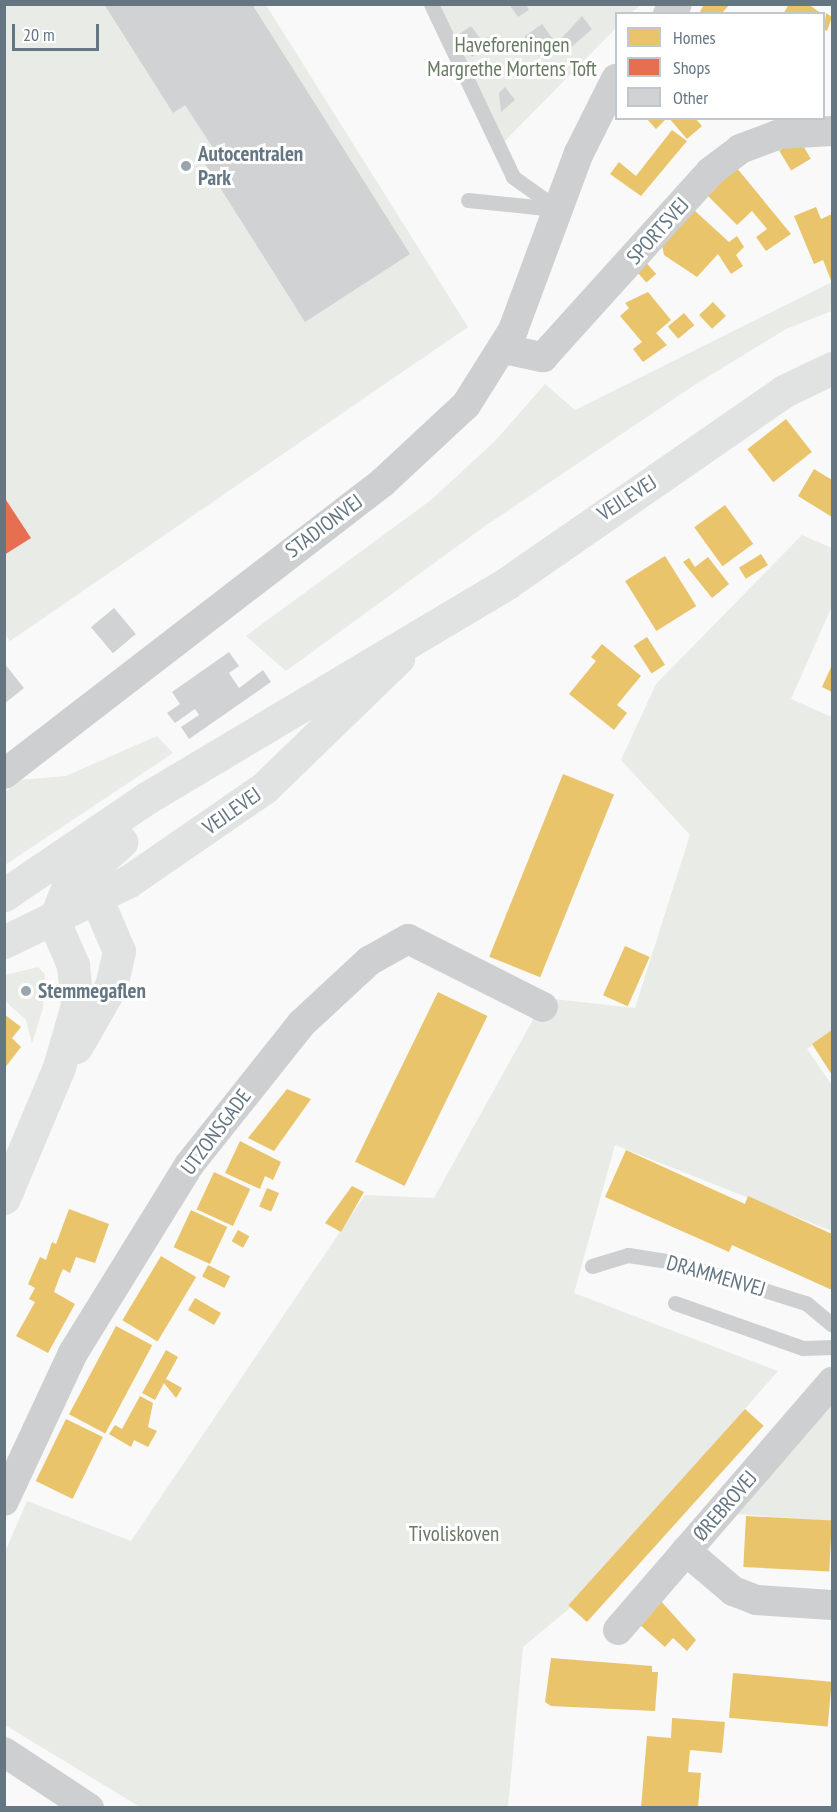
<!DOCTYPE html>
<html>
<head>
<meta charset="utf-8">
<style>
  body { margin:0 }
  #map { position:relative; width:837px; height:1812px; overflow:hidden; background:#f9f9f9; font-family:"PT Sans Narrow",sans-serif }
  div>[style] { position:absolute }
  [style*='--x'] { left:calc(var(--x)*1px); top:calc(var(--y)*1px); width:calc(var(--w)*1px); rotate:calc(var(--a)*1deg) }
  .green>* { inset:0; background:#e8ebe6 }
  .homes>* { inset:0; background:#e9c46a; transform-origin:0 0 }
  .shops>* { inset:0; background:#e76f51 }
  .building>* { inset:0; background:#d0d2d3; transform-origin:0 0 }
  .lane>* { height:15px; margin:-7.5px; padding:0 7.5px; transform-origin:7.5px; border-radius:7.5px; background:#cecfd0 }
  .street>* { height:30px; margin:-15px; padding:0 15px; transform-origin:15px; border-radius:15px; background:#cecfd0 }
  .secondary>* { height:33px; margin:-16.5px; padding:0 16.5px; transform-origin:16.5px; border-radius:16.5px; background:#e1e2e2 }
  .dots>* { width:16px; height:16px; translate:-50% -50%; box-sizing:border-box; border:3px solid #fff; border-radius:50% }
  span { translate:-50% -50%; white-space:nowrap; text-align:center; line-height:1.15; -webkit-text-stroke:6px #fff; paint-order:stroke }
  .park-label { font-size:21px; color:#687a64 }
  .poi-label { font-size:21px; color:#657683; font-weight:700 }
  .left { translate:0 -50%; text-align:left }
  .street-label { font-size:21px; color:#657683 }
  .frame { position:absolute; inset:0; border:6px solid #657683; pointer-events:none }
  .legend { position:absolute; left:615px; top:12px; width:210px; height:108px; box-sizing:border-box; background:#fff; border:2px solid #c1c8cd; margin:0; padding:8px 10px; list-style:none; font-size:18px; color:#657683 }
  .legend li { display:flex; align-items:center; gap:12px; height:30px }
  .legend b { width:30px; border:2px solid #c1c8cd }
  .scale { position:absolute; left:12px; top:24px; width:87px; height:27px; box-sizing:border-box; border:3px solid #657683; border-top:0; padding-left:8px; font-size:18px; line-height:21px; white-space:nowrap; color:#657683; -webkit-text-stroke:4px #fff; paint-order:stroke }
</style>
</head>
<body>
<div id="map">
  <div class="green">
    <i style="clip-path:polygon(4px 5px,266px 5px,468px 327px,10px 641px,4px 632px)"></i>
    <i style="clip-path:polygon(424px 5px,641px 5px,631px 13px,616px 14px,616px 28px,495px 151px)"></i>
    <i style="clip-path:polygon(832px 282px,832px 311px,786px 329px,696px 384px,485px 526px,286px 671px,246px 636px,431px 500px,495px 441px,545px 384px,575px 410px)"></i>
    <i style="clip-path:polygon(802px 535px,832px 548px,832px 606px,791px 699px,832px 717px,832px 1032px,807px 1049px,832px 1085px,832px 1231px,615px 1145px,574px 1293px,778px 1371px,571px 1607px,523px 1647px,508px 1807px,140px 1807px,5px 1725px,5px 1552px,27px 1501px,131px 1541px,365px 1195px,434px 1198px,545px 998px,635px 1008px,690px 835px,621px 760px,656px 684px)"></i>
    <i style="clip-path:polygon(157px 736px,173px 753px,5px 865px,5px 792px,19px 780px,66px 776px)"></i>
    <i style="clip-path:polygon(38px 967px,45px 974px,43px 1008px,32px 1044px,26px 1020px,5px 1001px,5px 975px)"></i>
    <i style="clip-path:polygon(832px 1403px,832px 1521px,735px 1514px)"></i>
  </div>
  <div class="homes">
    <i style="clip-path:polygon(704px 4px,730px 4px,721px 14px,699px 14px)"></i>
    <i style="clip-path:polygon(789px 4px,808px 4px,822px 14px,783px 14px)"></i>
    <i style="clip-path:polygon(826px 13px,832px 17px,827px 31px,824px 29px)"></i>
    <i style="clip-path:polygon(646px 118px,667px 118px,656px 129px)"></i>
    <i style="clip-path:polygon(669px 118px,695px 118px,702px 126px,687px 139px)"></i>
    <i style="clip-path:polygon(672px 130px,687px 141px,641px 196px,610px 174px,619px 162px,636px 176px)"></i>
    <i style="left:799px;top:139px;width:23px;height:23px;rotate:59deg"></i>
    <i style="clip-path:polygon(736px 167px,791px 234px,766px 251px,756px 237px,767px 229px,752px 211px,737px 225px,708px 196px)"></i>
    <i style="clip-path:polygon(816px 207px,821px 219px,832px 214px,832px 283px,823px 260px,814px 264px,794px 216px)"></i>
    <i style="clip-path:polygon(694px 210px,729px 242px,737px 236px,744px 247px,736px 255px,743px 266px,731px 274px,718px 254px,697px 277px,664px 255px,662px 245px)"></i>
    <i style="left:643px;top:259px;width:20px;height:13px;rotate:49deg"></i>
    <i style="clip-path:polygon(648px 292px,671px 320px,656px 333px,667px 345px,643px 362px,633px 349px,642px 342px,620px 316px,629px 308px,625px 303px)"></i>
    <i style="left:713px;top:302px;width:19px;height:19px;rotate:47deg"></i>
    <i style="left:684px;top:313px;width:16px;height:21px;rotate:50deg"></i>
    <i style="left:786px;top:419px;width:42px;height:49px;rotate:52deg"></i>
    <i style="clip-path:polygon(814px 469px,832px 480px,832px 517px,798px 496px)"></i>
    <i style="left:725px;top:505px;width:48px;height:38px;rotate:54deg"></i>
    <i style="left:761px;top:554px;width:13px;height:26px;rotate:58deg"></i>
    <i style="left:665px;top:556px;width:59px;height:47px;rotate:58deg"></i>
    <i style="clip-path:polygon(708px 557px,729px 584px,712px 598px,683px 562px,689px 558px,695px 567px)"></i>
    <i style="left:647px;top:637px;width:33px;height:16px;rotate:57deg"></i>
    <i style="clip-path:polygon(602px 644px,641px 676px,617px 705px,627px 713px,614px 730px,569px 694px,596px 661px,591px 657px)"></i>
    <i style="clip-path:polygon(832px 665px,832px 692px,822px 687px)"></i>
    <i style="left:563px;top:774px;width:55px;height:197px;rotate:22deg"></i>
    <i style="left:625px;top:946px;width:27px;height:54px;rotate:24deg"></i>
    <i style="left:438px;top:992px;width:55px;height:189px;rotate:26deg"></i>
    <i style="clip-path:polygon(4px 1014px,21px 1027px,12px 1038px,21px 1047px,4px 1069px)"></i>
    <i style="clip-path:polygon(832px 1030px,832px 1075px,812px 1044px)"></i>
    <i style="clip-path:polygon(287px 1089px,311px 1099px,274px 1151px,248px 1138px)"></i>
    <i style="clip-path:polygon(240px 1141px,281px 1162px,273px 1180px,265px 1176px,260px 1189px,225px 1173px)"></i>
    <i style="clip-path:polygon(626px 1150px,745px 1204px,748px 1196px,832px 1234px,832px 1290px,732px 1245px,729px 1252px,605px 1197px)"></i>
    <i style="left:214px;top:1172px;width:40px;height:41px;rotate:25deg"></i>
    <i style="clip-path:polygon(352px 1186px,364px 1192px,341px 1232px,325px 1223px)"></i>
    <i style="left:267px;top:1188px;width:13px;height:20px;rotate:23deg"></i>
    <i style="clip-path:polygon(69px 1209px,109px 1224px,95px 1263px,76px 1257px,70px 1273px,63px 1269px,59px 1278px,54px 1292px,75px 1304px,48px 1353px,16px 1336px,35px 1302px,29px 1299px,35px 1288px,28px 1284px,40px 1257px,46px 1260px,52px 1242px,56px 1244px)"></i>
    <i style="left:191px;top:1210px;width:40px;height:41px;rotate:25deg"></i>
    <i style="left:238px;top:1230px;width:13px;height:13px;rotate:29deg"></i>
    <i style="left:161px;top:1256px;width:41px;height:75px;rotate:31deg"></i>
    <i style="left:208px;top:1265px;width:25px;height:13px;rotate:27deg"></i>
    <i style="left:195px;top:1298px;width:30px;height:14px;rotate:30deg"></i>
    <i style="left:116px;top:1326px;width:41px;height:100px;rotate:28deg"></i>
    <i style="clip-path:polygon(166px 1350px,178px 1357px,166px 1379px,182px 1388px,176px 1398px,164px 1383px,155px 1400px,142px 1393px)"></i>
    <i style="clip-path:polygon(140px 1396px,153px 1403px,148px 1427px,157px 1431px,148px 1447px,134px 1440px,131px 1447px,109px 1434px,115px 1425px,122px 1429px)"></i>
    <i style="left:745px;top:1409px;width:25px;height:264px;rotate:42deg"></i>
    <i style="left:66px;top:1419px;width:41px;height:69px;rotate:26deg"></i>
    <i style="left:746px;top:1516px;width:86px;height:51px;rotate:3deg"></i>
    <i style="clip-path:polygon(659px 1599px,696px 1640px,687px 1651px,673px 1638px,665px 1647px,639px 1624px)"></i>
    <i style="clip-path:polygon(551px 1658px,652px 1666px,652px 1672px,658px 1672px,655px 1711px,551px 1706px,545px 1702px)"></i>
    <i style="left:733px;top:1673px;width:99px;height:45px;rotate:5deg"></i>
    <i style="clip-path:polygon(672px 1718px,725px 1722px,722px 1753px,690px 1750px,688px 1772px,701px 1773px,698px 1808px,641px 1808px,647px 1736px,671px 1738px)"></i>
  </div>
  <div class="shops">
    <i style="clip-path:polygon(4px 497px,31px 538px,4px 555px)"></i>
  </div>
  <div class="building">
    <i style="clip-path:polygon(104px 4px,252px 4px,410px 254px,305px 322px,202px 159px,215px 151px,185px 105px,173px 113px)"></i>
    <i style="clip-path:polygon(509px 4px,526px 4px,529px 10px,518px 17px)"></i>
    <i style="clip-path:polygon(582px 16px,592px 29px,567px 51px,559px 41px)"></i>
    <i style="left:542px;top:24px;width:24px;height:22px;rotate:54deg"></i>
    <i style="clip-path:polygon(471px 26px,482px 41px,488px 37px,492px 43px,472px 57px,455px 37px)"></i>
    <i style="clip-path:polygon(505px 87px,515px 100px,501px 112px,499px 93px)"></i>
    <i style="left:114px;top:608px;width:34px;height:30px;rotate:50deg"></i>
    <i style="clip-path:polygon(229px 652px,239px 666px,229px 673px,239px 688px,263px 670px,271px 682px,189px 739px,181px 727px,199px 715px,195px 709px,175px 723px,167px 713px,180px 704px,172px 692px)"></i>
    <i style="clip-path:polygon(4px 663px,24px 688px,4px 704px)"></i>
  </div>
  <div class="lane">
    <i style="--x:431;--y:4;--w:191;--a:64.6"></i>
    <i style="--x:513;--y:177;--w:55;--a:35.4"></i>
    <i style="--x:468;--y:200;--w:87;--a:5.9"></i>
    <i style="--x:592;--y:1266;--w:38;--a:-17"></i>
    <i style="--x:628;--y:1255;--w:47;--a:8.7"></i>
    <i style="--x:674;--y:1262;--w:138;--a:17.3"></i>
    <i style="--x:806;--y:1303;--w:34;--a:40"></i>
    <i style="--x:675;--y:1303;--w:136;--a:19.4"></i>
    <i style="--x:803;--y:1348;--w:29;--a:-2"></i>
  </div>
  <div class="street">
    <i style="--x:668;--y:14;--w:13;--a:-48"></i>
    <i style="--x:504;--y:349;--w:40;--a:12"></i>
    <i style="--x:543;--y:357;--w:249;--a:-47.9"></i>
    <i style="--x:710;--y:172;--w:38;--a:-37"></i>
    <i style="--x:740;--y:149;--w:43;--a:-20.6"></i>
    <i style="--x:780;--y:134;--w:52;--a:-3.3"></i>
    <i style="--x:4;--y:774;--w:478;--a:-37.6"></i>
    <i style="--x:383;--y:482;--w:113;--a:-42.9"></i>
    <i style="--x:466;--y:405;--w:89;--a:-57.9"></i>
    <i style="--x:513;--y:330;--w:189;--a:-69.6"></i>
    <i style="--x:579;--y:153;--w:83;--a:-63.4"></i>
    <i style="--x:4;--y:1501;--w:163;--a:-65"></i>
    <i style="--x:73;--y:1353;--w:221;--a:-58.3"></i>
    <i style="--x:189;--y:1165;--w:180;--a:-51.5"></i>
    <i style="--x:301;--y:1024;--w:93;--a:-42.8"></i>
    <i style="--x:369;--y:961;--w:45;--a:-29.4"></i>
    <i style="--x:408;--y:939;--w:151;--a:26.7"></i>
    <i style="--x:686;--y:1551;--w:62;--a:40.4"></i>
    <i style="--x:733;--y:1591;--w:25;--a:21"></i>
    <i style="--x:756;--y:1600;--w:76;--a:3.8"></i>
    <i style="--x:618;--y:1630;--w:328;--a:-49.2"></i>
    <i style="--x:4;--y:1752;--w:102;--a:33.4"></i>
  </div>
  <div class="secondary">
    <i style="--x:4;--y:895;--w:171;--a:-34.2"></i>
    <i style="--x:145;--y:799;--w:422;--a:-30.8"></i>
    <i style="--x:507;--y:583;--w:337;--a:-34.7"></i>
    <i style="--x:784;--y:391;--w:53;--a:-25.6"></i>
    <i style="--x:54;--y:921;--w:35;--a:-68"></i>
    <i style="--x:67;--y:889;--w:72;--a:-41"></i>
    <i style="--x:4;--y:942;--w:139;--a:-26"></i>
    <i style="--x:129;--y:881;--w:164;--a:-34.6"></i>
    <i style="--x:264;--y:788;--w:187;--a:-44.1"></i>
    <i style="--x:76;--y:1047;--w:70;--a:-60.2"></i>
    <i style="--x:111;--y:986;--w:36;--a:-77"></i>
    <i style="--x:119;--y:951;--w:78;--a:-113.3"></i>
    <i style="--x:4;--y:1198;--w:142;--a:-67.2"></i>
    <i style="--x:59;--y:1067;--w:65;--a:-73.8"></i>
    <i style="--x:77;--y:1005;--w:40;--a:-95.7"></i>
    <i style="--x:73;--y:965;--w:48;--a:-113.4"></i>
  </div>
  <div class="dots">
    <i style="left:186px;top:166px;background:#99a4ac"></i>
    <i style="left:26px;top:991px;background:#99a4ac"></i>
  </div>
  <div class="park-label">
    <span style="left:512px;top:57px">Haveforeningen<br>Margrethe Mortens Toft</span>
    <span style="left:454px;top:1534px">Tivoliskoven</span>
  </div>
  <div class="poi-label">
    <span class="left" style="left:198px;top:166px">Autocentralen<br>Park</span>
    <span class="left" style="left:38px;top:991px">Stemmegaflen</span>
  </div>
  <div class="street-label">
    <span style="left:658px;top:231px;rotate:-48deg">SPORTSVEJ</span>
    <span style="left:627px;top:498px;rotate:-33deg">VEJLEVEJ</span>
    <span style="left:324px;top:526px;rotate:-37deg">STADIONVEJ</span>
    <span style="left:232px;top:811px;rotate:-35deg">VEJLEVEJ</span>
    <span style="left:216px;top:1132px;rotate:-53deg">UTZONSGADE</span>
    <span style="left:716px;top:1276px;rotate:16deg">DRAMMENVEJ</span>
    <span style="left:725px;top:1506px;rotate:-49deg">ØREBROVEJ</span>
  </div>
  <div class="frame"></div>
  <ul class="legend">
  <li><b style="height:16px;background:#e9c46a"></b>Homes</li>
  <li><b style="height:16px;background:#e76f51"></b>Shops</li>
  <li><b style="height:16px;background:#d0d2d3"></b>Other</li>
  </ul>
  <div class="scale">20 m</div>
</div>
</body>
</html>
